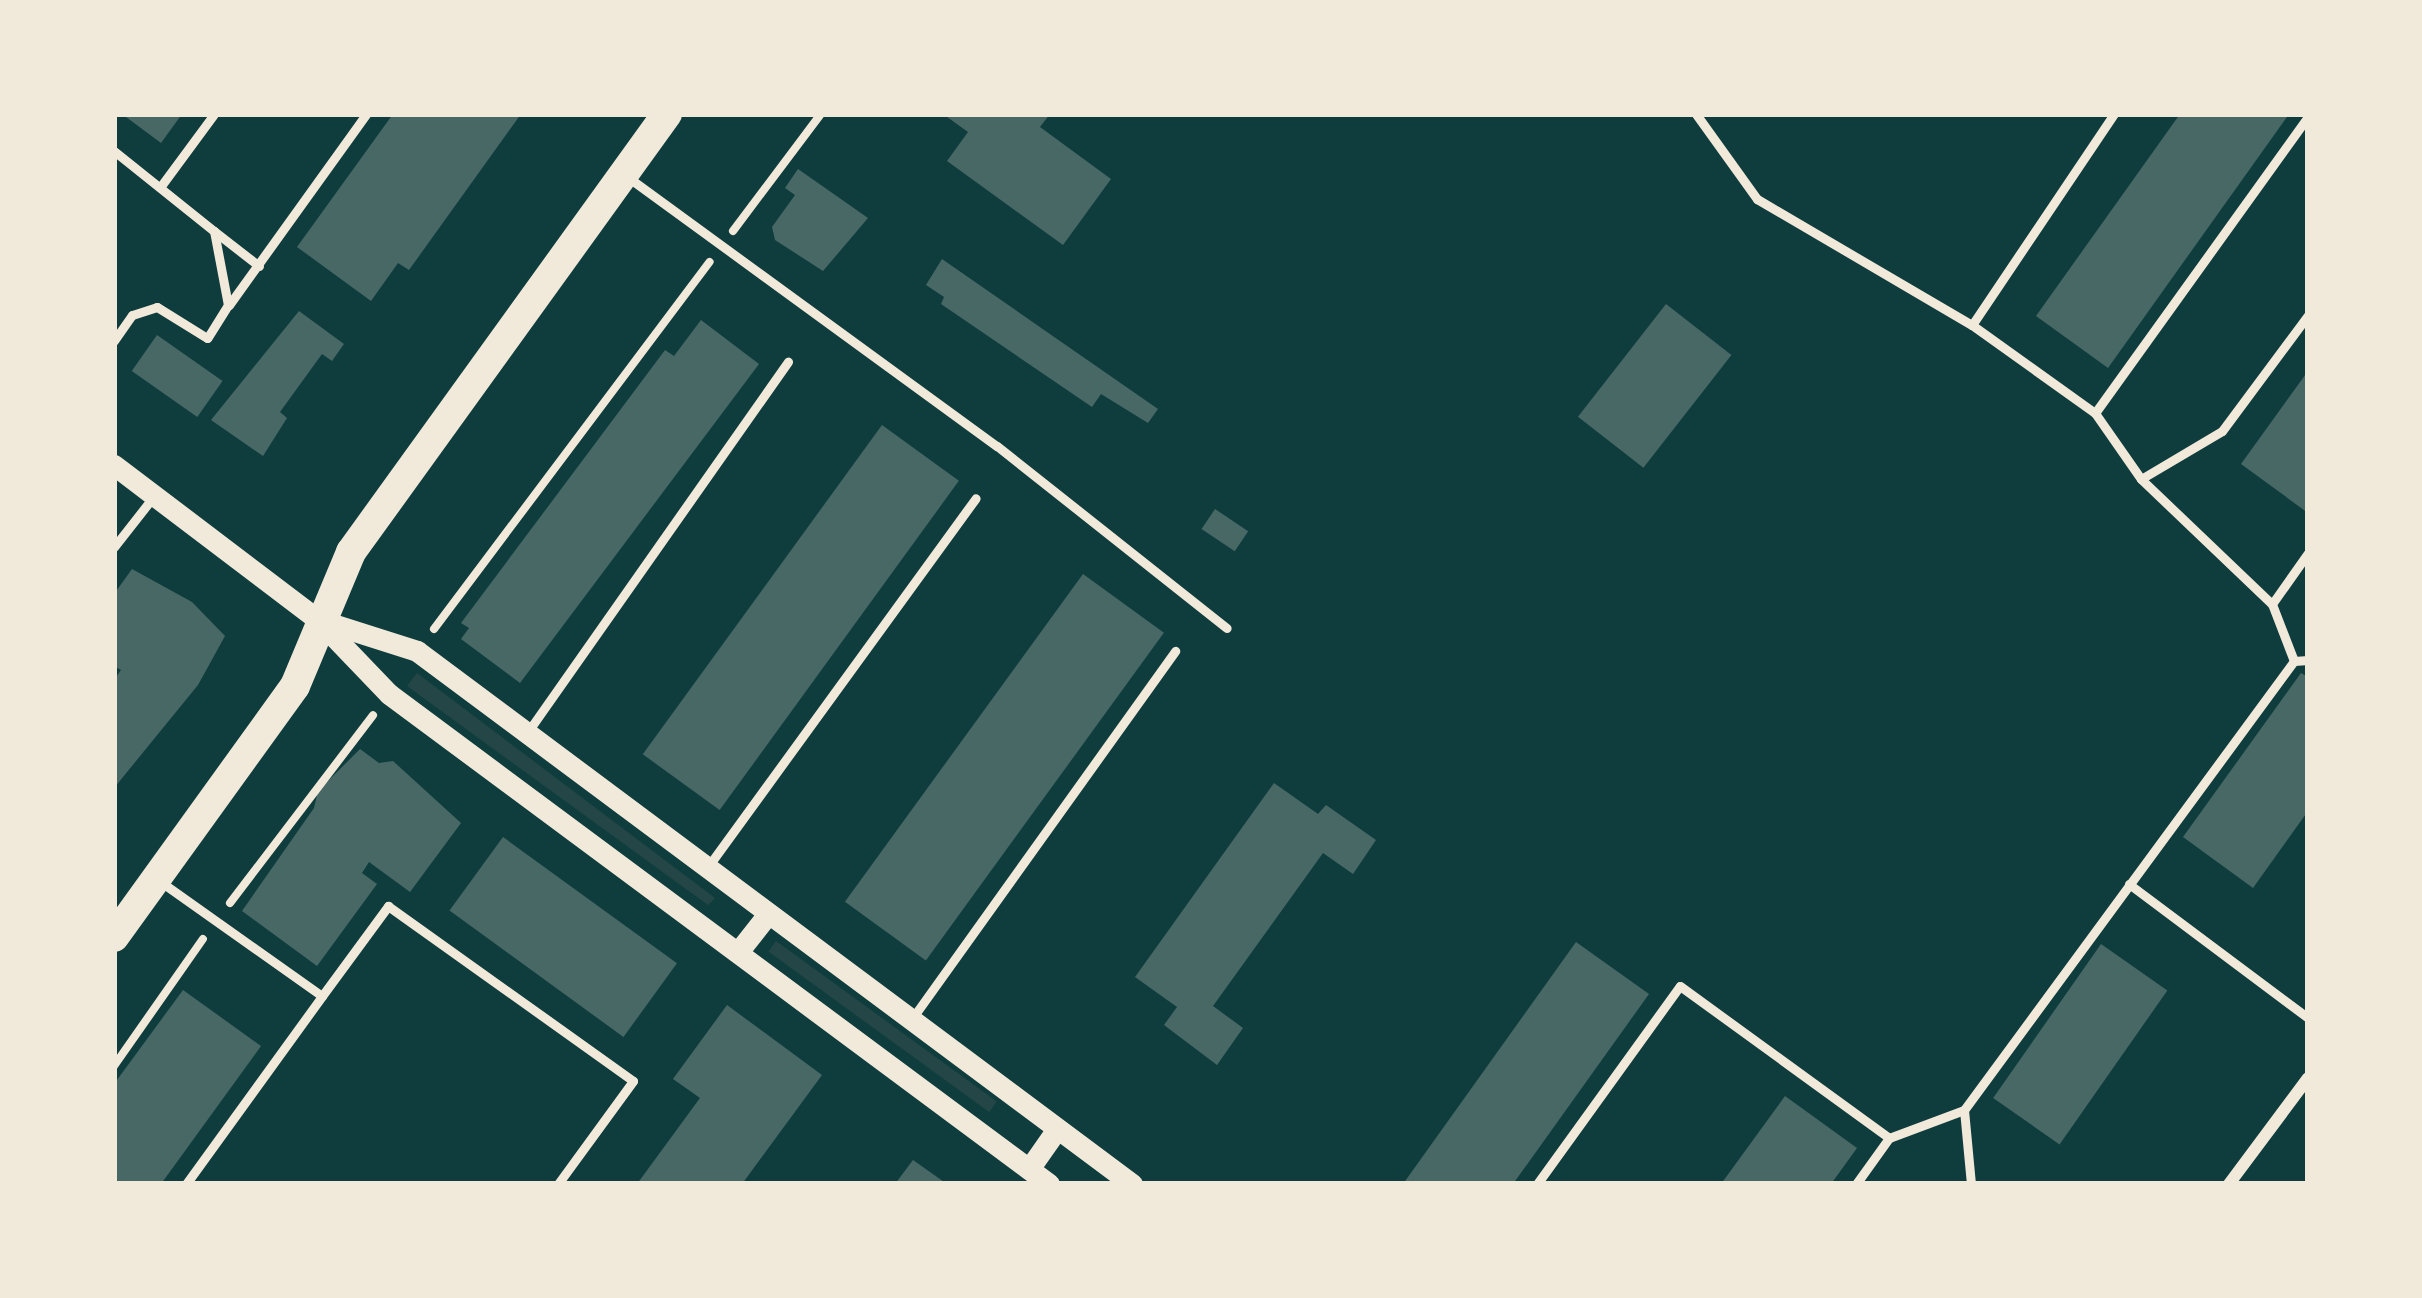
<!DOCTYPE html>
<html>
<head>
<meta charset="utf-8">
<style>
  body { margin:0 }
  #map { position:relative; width:2422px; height:1298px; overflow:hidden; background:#0f3d3e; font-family:Ubuntu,sans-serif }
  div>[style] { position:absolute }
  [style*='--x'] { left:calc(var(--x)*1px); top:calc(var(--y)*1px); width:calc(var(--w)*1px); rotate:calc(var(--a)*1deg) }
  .green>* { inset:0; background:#244646; transform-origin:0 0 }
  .building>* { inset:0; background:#486865; transform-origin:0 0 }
  .path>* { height:8px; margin:-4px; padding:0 4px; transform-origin:4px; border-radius:4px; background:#f1e9da }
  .service>* { height:9px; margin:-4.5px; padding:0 4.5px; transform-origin:4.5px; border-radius:4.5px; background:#f1e9da }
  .minor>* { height:12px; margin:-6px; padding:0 6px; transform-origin:6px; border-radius:6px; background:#f1e9da }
  .tertiary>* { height:21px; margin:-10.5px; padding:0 10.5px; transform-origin:10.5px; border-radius:10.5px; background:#f1e9da }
  .primary>* { height:30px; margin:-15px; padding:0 15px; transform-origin:15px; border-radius:15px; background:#f1e9da }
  span { translate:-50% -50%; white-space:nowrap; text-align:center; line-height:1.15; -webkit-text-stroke:10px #f1e9da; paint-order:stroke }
  .frame { position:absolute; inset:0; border:117px solid #f1e9da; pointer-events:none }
</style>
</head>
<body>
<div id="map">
  <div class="green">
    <i style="clip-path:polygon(417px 673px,715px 898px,708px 905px,407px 686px)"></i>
    <i style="left:776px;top:941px;width:273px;height:13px;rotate:36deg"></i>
  </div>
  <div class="building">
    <i style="clip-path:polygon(122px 114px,182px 114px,161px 143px)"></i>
    <i style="clip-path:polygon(393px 114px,521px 114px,409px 270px,398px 263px,371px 301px,297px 247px)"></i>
    <i style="clip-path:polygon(943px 114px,1050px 114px,1040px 127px,1111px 179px,1063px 245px,947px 161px,968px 132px)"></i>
    <i style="clip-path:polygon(2180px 114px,2289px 114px,2108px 368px,2036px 316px)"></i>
    <i style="clip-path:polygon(798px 169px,868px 218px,823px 271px,775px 240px,772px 227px,795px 195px,785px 188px)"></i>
    <i style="clip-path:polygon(942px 259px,1158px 409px,1148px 423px,1101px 394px,1092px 407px,941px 304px,944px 297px,926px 285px)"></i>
    <i style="left:1666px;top:304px;width:83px;height:143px;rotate:38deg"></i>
    <i style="clip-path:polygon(299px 311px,344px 344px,332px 361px,322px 354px,280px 412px,287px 418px,263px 456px,211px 420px)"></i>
    <i style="clip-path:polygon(701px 320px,759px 364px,520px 683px,461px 639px,469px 628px,461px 623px,665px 350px,674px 356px)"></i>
    <i style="left:157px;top:335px;width:80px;height:44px;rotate:35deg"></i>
    <i style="clip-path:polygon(2308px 371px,2308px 513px,2241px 464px)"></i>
    <i style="left:882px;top:425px;width:95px;height:407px;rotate:36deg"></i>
    <i style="left:1215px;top:509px;width:40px;height:24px;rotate:34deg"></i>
    <i style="clip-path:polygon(132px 569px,192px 602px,225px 636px,198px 685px,114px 788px,114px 680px,121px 670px,114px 666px,114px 594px)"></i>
    <i style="left:1083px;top:574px;width:100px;height:405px;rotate:36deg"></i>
    <i style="clip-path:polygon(2301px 673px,2308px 677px,2308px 811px,2253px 888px,2183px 837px)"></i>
    <i style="clip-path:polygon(360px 749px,379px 763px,393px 761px,461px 823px,410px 892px,369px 862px,362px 873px,377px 884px,317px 966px,242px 911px,314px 808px,318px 791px)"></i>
    <i style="clip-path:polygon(1274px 783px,1318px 814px,1326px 805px,1376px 840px,1353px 874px,1323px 853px,1213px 1006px,1243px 1028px,1217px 1065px,1164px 1025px,1177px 1007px,1135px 977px)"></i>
    <i style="left:503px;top:837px;width:215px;height:91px;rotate:36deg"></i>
    <i style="clip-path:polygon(1576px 942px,1649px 994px,1513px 1184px,1403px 1184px)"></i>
    <i style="left:2101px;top:944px;width:81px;height:188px;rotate:35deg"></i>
    <i style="clip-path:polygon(183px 990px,261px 1046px,161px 1184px,114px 1184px,114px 1084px)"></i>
    <i style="clip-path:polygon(727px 1005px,822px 1075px,742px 1184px,637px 1184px,700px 1098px,673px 1079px)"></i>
    <i style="clip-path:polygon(1785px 1096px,1857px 1148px,1831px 1184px,1721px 1184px)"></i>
    <i style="clip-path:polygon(913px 1160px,947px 1184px,895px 1184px)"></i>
  </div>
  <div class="path">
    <i style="--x:733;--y:231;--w:146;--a:-53.1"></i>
    <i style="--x:434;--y:629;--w:459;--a:-53.1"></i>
    <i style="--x:230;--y:903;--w:236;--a:-52.7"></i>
    <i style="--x:114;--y:1066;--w:155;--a:-55"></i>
  </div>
  <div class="service">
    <i style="--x:1696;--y:114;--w:105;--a:54.3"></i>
    <i style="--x:1757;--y:199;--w:249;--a:30.4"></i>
    <i style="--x:1972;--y:325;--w:254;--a:-56.1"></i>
    <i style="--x:114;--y:151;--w:128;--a:38.7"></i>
    <i style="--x:214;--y:231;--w:75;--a:79.3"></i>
    <i style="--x:228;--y:305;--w:39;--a:122"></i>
    <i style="--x:207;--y:338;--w:59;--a:-148.2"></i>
    <i style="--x:157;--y:307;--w:26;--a:162"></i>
    <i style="--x:132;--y:315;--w:32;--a:125"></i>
    <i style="--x:629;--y:178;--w:455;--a:36.1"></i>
    <i style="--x:997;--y:446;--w:293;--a:38.4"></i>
    <i style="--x:161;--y:186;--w:89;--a:-53.6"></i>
    <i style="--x:214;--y:231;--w:57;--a:37.9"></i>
    <i style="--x:229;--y:305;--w:235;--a:-54.3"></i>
    <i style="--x:1972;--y:325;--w:151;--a:35.6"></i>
    <i style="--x:2095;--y:413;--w:80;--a:55.1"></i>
    <i style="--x:2141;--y:479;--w:94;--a:-30.7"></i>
    <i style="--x:2222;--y:431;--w:144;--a:-53.4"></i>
    <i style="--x:2095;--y:413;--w:365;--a:-54.3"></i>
    <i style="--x:2141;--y:479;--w:181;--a:43.7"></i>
    <i style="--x:2272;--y:604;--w:61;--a:68.9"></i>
    <i style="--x:2294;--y:661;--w:14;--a:-4"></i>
    <i style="--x:114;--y:547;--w:65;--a:-51.9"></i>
    <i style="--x:2272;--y:604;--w:62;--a:-54.8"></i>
    <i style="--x:527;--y:733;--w:454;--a:-54.9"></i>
    <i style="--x:707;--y:868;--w:457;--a:-54"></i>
    <i style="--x:161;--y:882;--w:197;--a:35.3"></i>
    <i style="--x:322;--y:996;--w:112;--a:-53.7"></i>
    <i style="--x:388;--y:906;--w:301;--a:35.5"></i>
    <i style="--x:633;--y:1081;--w:127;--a:126.1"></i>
    <i style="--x:2129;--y:884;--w:224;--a:36.8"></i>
    <i style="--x:911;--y:1020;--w:454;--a:-54.4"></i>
    <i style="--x:186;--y:1184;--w:232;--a:-54.1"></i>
    <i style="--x:1537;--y:1184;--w:244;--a:-54.2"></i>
    <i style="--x:1680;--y:986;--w:258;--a:36"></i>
    <i style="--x:1889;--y:1138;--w:80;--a:-20.5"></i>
    <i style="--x:1856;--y:1184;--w:57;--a:-54.3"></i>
    <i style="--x:1971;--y:1184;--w:74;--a:-95.4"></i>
    <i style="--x:1964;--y:1110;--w:557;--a:-53.69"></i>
  </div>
  <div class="minor">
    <i style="--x:2229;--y:1184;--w:132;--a:-53.3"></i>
  </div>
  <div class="tertiary">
    <i style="--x:114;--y:465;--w:255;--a:37.2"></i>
    <i style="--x:317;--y:619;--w:104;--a:46.2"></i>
    <i style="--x:389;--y:694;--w:822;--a:36.59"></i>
    <i style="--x:323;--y:621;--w:99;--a:17.7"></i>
    <i style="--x:417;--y:651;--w:892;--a:36.7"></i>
    <i style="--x:738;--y:952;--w:48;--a:-51.7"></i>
    <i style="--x:1029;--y:1169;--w:49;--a:-55"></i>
  </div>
  <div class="primary">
    <i style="--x:114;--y:937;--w:309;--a:-54.2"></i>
    <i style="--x:295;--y:686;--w:145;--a:-67.3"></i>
    <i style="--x:351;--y:552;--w:540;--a:-54.19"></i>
  </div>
  <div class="frame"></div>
</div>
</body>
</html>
